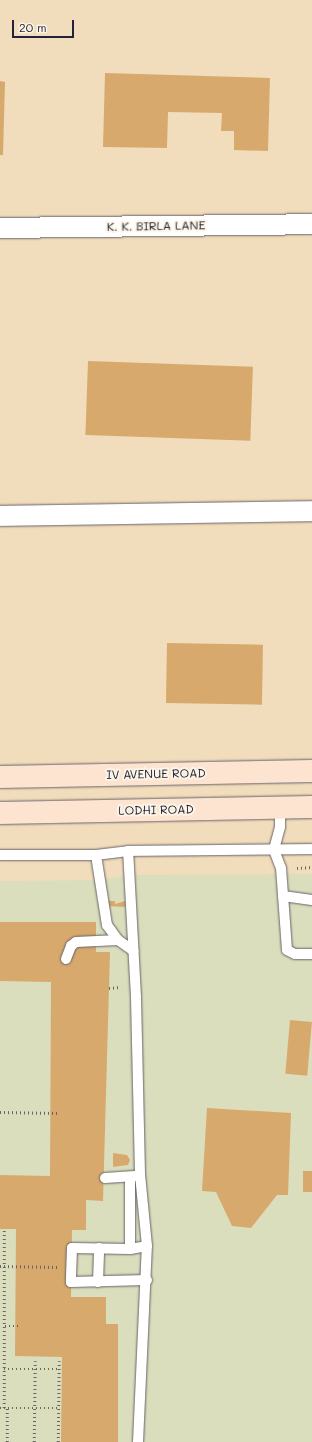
<!DOCTYPE html>
<html>
<head>
<meta charset="utf-8">
<style>
  body { margin:0 }
  #map { position:relative; width:312px; height:1442px; overflow:hidden; background:#f1ddbc; font-family:Mali,sans-serif }
  div>[style] { position:absolute }
  [style*='--x'] { left:calc(var(--x)*1px); top:calc(var(--y)*1px); width:calc(var(--w)*1px); rotate:calc(var(--a)*1deg) }
  .built>* { inset:0; background:#dbdebd }
  .building>* { inset:0; background:#d8a96d; transform-origin:0 0 }
  .path>* { height:2.5px; margin-top:-1.25px; transform-origin:0; background:repeating-linear-gradient(90deg,#6a6368 0 1px,transparent 0 4px) }
  .roads { filter:drop-shadow(0 0 1px #6a6368) drop-shadow(0 0 1px #6a6368) }
  .lane>* { height:10px; margin:-5px; padding:0 5px; transform-origin:5px; border-radius:5px; background:#fff }
  .street>* { height:20px; margin:-10px; padding:0 10px; transform-origin:10px; border-radius:10px; background:#fff }
  .secondary>* { height:22px; margin:-11px; padding:0 11px; transform-origin:11px; border-radius:11px; background:#fde4d0 }
  span { translate:-50% -50%; white-space:nowrap; text-align:center; line-height:1.15; -webkit-text-stroke:4px #fcf5e5; paint-order:stroke }
  .street-label { font-size:12px; color:#22223b }
  .scale { position:absolute; left:12px; top:20px; width:62px; height:18px; box-sizing:border-box; border:2px solid #22223b; border-top:0; padding-left:5px; font-size:12px; line-height:14px; white-space:nowrap; color:#22223b; -webkit-text-stroke:3px #fcf5e5; paint-order:stroke }
</style>
</head>
<body>
<div id="map">
  <div class="built">
    <i style="clip-path:polygon(312px 874px,312px 1442px,0 1442px,0 881px,98px 880px,129px 875px)"></i>
  </div>
  <div class="building">
    <i style="clip-path:polygon(105px 73px,270px 78px,268px 151px,234px 150px,234px 131px,221px 131px,222px 113px,168px 112px,167px 148px,103px 147px)"></i>
    <i style="clip-path:polygon(0 81px,5px 82px,3px 155px,0 155px)"></i>
    <i style="left:88px;top:361px;width:165px;height:74px;rotate:2deg"></i>
    <i style="left:167px;top:643px;width:96px;height:60px;rotate:1deg"></i>
    <i style="clip-path:polygon(107px 901px,115px 901px,115px 904px,125px 901px,125px 907px,106px 906px)"></i>
    <i style="clip-path:polygon(0 922px,96px 922px,96px 952px,110px 952px,103px 1201px,86px 1200px,86px 1230px,72px 1230px,71px 1297px,106px 1297px,106px 1324px,118px 1324px,118px 1442px,61px 1442px,62px 1357px,15px 1356px,16px 1229px,0 1229px,0 1175px,50px 1176px,51px 982px,0 981px)"></i>
    <i style="left:290px;top:1020px;width:22px;height:54px;rotate:5deg"></i>
    <i style="clip-path:polygon(207px 1108px,291px 1113px,288px 1195px,277px 1195px,251px 1228px,232px 1226px,216px 1192px,202px 1191px)"></i>
    <i style="clip-path:polygon(113px 1153px,127px 1155px,130px 1160px,128px 1165px,113px 1167px)"></i>
    <i style="left:303px;top:1171px;width:9px;height:21px"></i>
  </div>
  <div class="path">
    <i style="--x:297;--y:868;--w:15;--a:-4"></i>
    <i style="--x:109;--y:988;--w:11;--a:-5"></i>
    <i style="--x:0;--y:1112;--w:59;--a:1"></i>
    <i style="--x:0;--y:1266;--w:57;--a:1"></i>
    <i style="--x:5;--y:1326;--w:15;--a:0"></i>
    <i style="--x:4;--y:1369;--w:54;--a:0"></i>
    <i style="--x:0;--y:1408;--w:58;--a:0"></i>
    <i style="--x:4;--y:1408;--w:179;--a:-90"></i>
    <i style="--x:7;--y:1442;--w:34;--a:-90"></i>
    <i style="--x:34;--y:1442;--w:81;--a:-89.3"></i>
    <i style="--x:58;--y:1442;--w:81;--a:-89.3"></i>
  </div>
  <div class="roads">
    <div class="lane">
      <i style="--x:280;--y:808;--w:19;--a:90"></i>
      <i style="--x:280;--y:827;--w:24;--a:105"></i>
      <i style="--x:274;--y:850;--w:19;--a:69"></i>
      <i style="--x:281;--y:868;--w:82;--a:85.8"></i>
      <i style="--x:287;--y:950;--w:9;--a:27"></i>
      <i style="--x:295;--y:954;--w:17;--a:0"></i>
      <i style="--x:0;--y:855;--w:96;--a:0"></i>
      <i style="--x:96;--y:855;--w:32;--a:-7"></i>
      <i style="--x:96;--y:855;--w:71;--a:81.1"></i>
      <i style="--x:107;--y:925;--w:19;--a:54"></i>
      <i style="--x:118;--y:940;--w:19;--a:35"></i>
      <i style="--x:283;--y:896;--w:29;--a:8"></i>
      <i style="--x:66;--y:959;--w:14;--a:-69"></i>
      <i style="--x:71;--y:946;--w:6;--a:-39"></i>
      <i style="--x:76;--y:942;--w:42;--a:-2.7"></i>
      <i style="--x:105;--y:1178;--w:30;--a:-4"></i>
      <i style="--x:147;--y:1246;--w:17;--a:170"></i>
      <i style="--x:130;--y:1249;--w:58;--a:-179"></i>
      <i style="--x:72;--y:1248;--w:34;--a:92"></i>
      <i style="--x:71;--y:1282;--w:76;--a:-1.5"></i>
      <i style="--x:130;--y:1249;--w:72;--a:-90"></i>
      <i style="--x:98;--y:1282;--w:34;--a:-88"></i>
      <i style="--x:138;--y:1442;--w:196;--a:-87.4"></i>
      <i style="--x:147;--y:1246;--w:72;--a:-95.6"></i>
      <i style="--x:140;--y:1174;--w:177;--a:-91.3"></i>
      <i style="--x:136;--y:997;--w:146;--a:-93.1"></i>
      <i style="--x:128;--y:851;--w:184;--a:-0.6"></i>
    </div>
    <div class="street">
      <i style="--x:0;--y:228;--w:312;--a:-0.7"></i>
      <i style="--x:0;--y:516;--w:312;--a:-0.9"></i>
    </div>
    <div class="secondary">
      <i style="--x:0;--y:777;--w:312;--a:-1.1"></i>
      <i style="--x:0;--y:813;--w:312;--a:-1.1"></i>
    </div>
  </div>
  <div class="street-label">
    <span style="left:156px;top:226px;rotate:-1deg">K. K. BIRLA LANE</span>
    <span style="left:156px;top:774px;rotate:-1deg">IV AVENUE ROAD</span>
    <span style="left:156px;top:810px;rotate:-1deg">LODHI ROAD</span>
  </div>
  <div class="scale">20 m</div>
</div>
</body>
</html>
